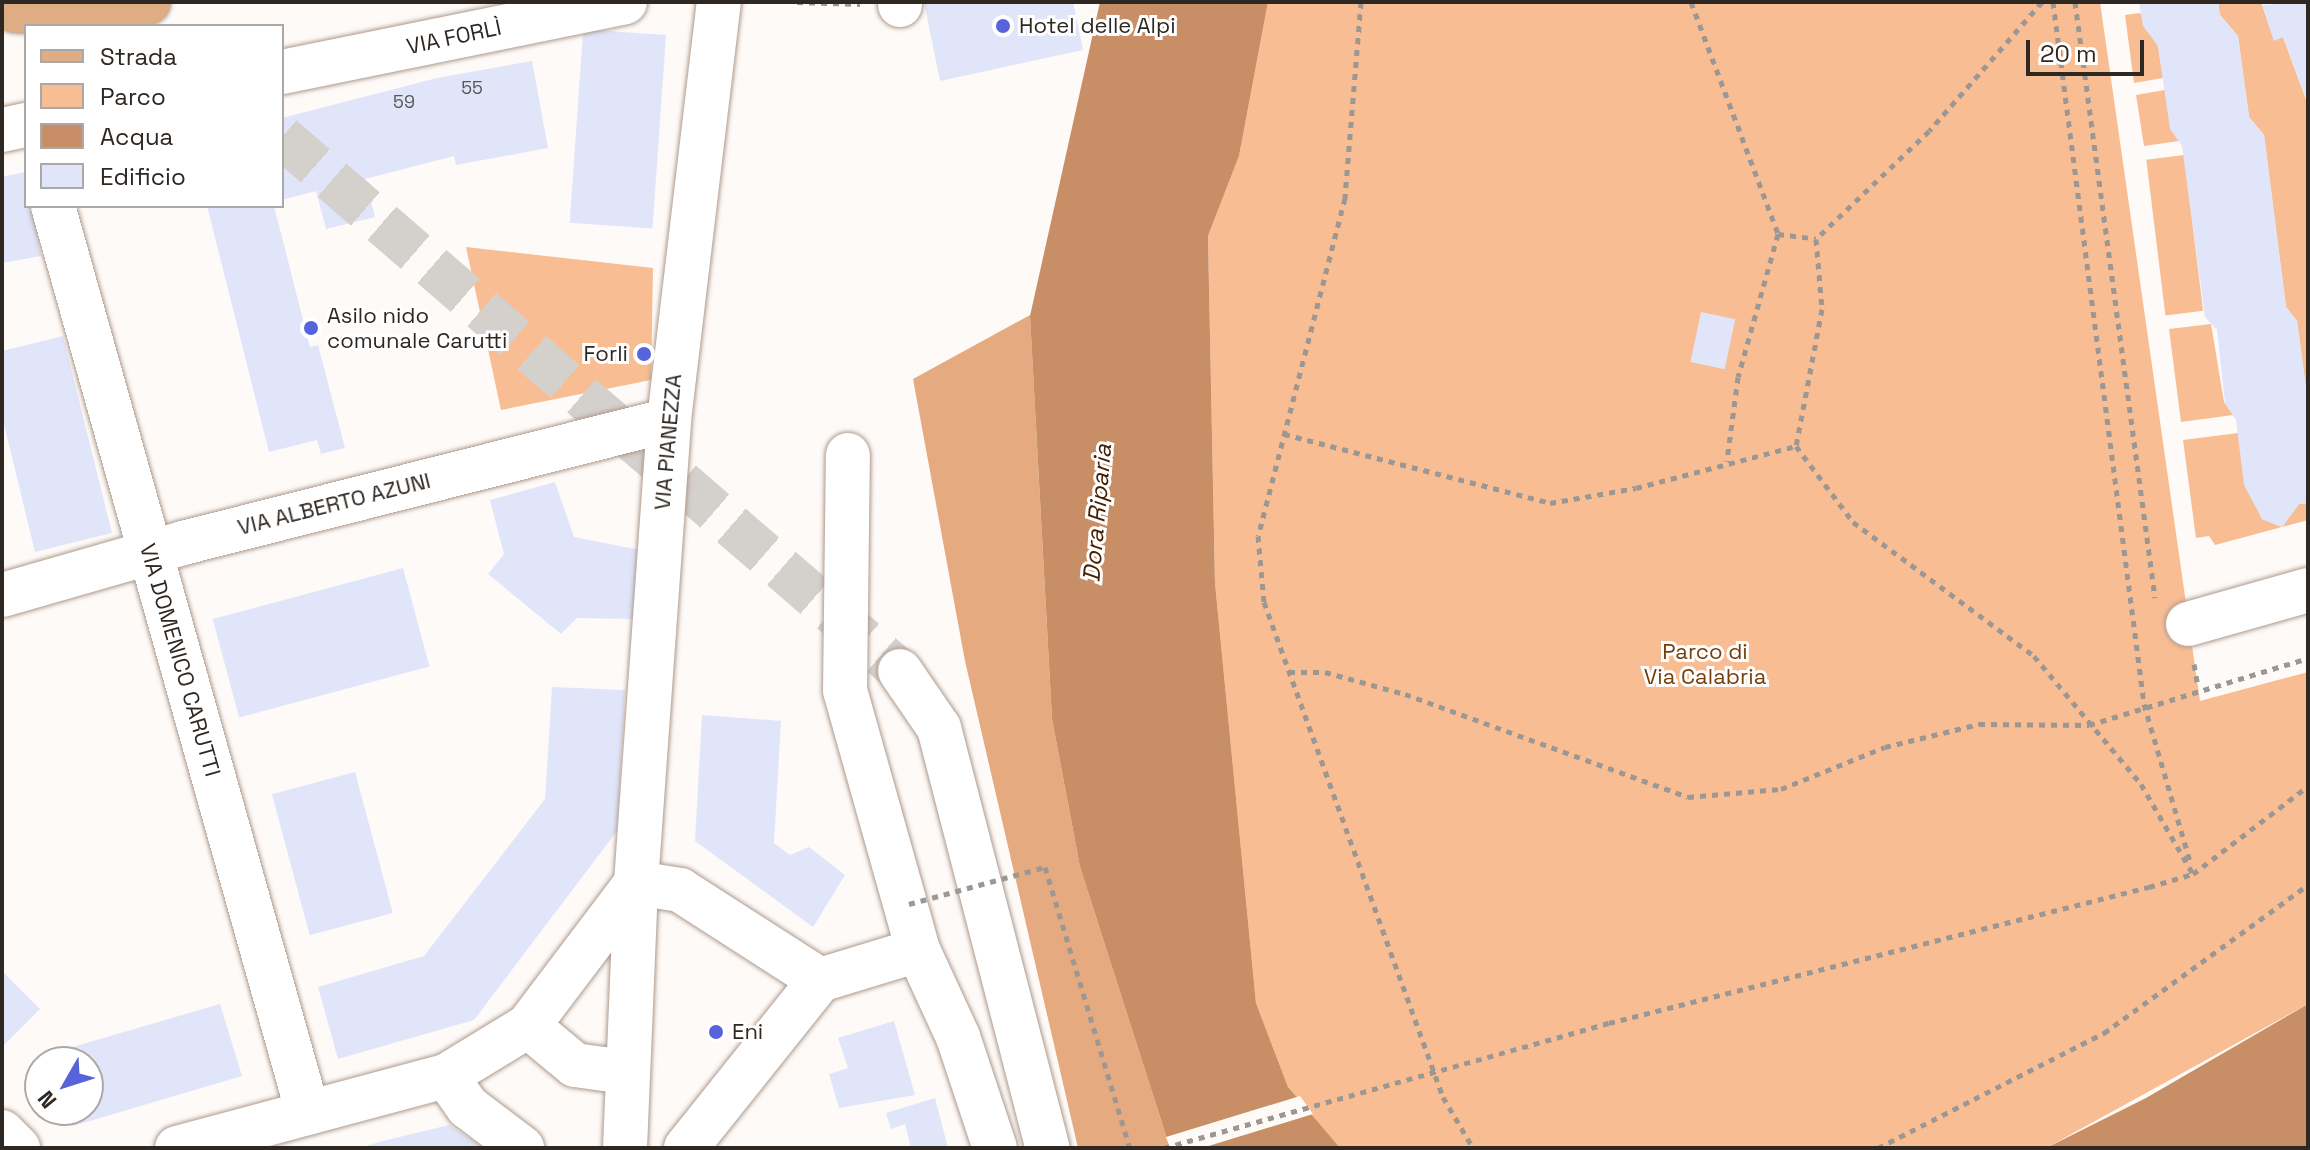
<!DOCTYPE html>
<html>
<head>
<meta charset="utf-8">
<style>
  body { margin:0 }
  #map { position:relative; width:2310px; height:1150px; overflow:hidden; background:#fefaf7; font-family:"Space Grotesk",sans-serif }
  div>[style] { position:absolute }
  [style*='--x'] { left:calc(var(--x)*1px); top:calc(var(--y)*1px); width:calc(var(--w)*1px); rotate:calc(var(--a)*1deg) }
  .green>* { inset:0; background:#f8bd93; transform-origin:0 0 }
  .forest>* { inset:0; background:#e5aa80 }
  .water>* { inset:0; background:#c88f66 }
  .pier>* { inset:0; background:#fefaf7 }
  .building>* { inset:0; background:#e0e5fa; transform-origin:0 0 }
  .minor-tunnel>* { height:44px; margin-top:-22px; transform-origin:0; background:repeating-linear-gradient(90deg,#d4d0cc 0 44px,transparent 0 66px) }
  .path>* { height:5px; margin-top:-2.5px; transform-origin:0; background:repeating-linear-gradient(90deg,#9d9794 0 6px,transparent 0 12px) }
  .roads { filter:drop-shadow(0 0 2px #ad9a8d) drop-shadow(0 0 2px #ad9a8d) }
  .minor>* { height:44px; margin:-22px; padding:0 22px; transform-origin:22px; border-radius:22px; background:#fff }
  .major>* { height:44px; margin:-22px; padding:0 22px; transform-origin:22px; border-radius:22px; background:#dfad84 }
  .path-bridge>* { height:5px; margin-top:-2.5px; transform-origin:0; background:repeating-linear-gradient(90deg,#9d9794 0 6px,transparent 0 12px) }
  .dots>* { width:22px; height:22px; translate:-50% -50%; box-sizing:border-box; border:4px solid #fff; border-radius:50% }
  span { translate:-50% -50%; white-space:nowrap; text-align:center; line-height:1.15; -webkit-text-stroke:6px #fff; paint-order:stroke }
  .number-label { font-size:18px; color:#5a5658 }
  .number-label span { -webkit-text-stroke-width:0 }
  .poi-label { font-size:22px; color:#2e2722 }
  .left { translate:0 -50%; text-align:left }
  .right { translate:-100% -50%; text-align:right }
  .street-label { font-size:22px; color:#2e2722 }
  .park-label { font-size:22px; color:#753f0d }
  .water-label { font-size:24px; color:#431e00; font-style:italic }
  .frame { position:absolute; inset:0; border:4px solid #2e2722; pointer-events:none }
  .legend { position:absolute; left:24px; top:24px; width:260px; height:184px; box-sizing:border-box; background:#fff; border:2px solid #aba9a7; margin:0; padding:10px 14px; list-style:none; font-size:24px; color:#2e2722 }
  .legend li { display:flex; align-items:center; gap:16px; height:40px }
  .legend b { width:40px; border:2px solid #aba9a7 }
  .north { position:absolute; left:24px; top:1046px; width:80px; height:80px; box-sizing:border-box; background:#fff; border:2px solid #aba9a7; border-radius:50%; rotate:231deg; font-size:22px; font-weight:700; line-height:32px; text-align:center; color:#2e2722 }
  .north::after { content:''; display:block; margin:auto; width:28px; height:36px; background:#5763da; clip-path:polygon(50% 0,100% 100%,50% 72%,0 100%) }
  .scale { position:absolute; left:2026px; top:40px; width:118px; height:36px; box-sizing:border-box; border:4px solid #2e2722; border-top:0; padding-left:10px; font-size:24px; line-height:28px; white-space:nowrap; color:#2e2722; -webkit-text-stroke:6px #fff; paint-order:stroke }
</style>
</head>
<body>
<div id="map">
  <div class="green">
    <i style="clip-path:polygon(1268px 2px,2100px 2px,2200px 701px,2308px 672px,2308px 1004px,2046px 1148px,1340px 1148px,1319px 1129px,1288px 1087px,1256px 1003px,1215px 583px,1208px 236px,1239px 156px)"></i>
    <i style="clip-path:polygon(2218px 2px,2261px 2px,2274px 40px,2283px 37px,2308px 105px,2308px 403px,2297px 321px,2286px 307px,2264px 135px,2249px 117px,2238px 36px,2220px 15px)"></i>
    <i style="clip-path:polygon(2140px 13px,2158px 46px,2163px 78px,2134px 83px,2125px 15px)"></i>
    <i style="clip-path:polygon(2165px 90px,2179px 141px,2144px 146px,2136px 95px)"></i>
    <i style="left:2184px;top:155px;width:157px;height:38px;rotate:83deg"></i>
    <i style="clip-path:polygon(466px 247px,653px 268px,651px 380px,501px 410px)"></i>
    <i style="clip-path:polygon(2211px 324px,2224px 402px,2233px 415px,2181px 422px,2169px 329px)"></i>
    <i style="clip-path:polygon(2238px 433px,2262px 519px,2282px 527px,2299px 504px,2308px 503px,2308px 520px,2282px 527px,2215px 545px,2209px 536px,2196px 538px,2183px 440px)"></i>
  </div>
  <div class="forest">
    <i style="clip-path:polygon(1030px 315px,1052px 719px,1080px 867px,1170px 1148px,1078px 1148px,965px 661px,913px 379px)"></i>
  </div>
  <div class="water">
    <i style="clip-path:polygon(1100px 2px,1268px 2px,1239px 156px,1208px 236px,1215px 583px,1256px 1003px,1288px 1087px,1340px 1148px,1170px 1148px,1080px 867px,1052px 719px,1030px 316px)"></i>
    <i style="clip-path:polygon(2308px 1004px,2308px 1148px,2046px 1148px,2146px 1098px)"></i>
  </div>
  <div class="pier">
    <i style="clip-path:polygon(1300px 1096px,1313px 1114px,1202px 1148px,1170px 1148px,1166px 1137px)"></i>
  </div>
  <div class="building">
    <i style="clip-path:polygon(924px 2px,1073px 2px,1083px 50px,940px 81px)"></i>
    <i style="clip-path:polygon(2139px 2px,2218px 2px,2220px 15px,2238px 36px,2249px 117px,2264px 135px,2286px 307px,2297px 321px,2308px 403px,2308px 503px,2299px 504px,2282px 527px,2262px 519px,2244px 485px,2236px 420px,2225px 403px,2217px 330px,2205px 317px,2182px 146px,2170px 129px,2158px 46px,2143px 26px)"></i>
    <i style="clip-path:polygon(2308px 2px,2307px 28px,2308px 104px,2283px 37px,2274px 41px,2262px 5px)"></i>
    <i style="left:666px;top:35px;width:194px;height:83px;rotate:94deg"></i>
    <i style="clip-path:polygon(532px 61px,548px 148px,456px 165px,454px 156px,365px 179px,375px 217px,326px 229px,316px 191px,282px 200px,282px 118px,437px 78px)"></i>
    <i style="clip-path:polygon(25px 172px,26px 206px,31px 206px,41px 256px,2px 263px,2px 177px)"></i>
    <i style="clip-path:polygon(207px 206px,274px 206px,310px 347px,318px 345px,345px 448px,321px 454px,317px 440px,269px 452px)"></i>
    <i style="left:1701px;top:312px;width:35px;height:51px;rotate:12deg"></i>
    <i style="clip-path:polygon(63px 336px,112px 533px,35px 552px,2px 416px,2px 351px)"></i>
    <i style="clip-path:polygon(555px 482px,574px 537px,640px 550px,634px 619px,577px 618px,561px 634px,488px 574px,504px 554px,490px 500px)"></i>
    <i style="left:403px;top:568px;width:102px;height:197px;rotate:75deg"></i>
    <i style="clip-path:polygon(552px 687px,625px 690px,617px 831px,474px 1020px,338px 1059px,318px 987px,424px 956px,545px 799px)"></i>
    <i style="clip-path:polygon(702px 715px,781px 721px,774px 843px,790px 855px,809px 847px,845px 875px,813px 927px,695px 841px)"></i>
    <i style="left:355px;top:772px;width:146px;height:86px;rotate:75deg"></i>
    <i style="clip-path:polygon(2px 971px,40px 1009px,2px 1047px)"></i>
    <i style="clip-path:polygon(220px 1004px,242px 1076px,73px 1126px,68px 1110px,88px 1110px,88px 1062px,54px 1062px,52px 1053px)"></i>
    <i style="clip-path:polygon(894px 1021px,915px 1095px,839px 1108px,829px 1074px,848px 1068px,838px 1038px)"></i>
    <i style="clip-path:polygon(935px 1098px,948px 1148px,911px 1148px,905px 1124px,891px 1129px,886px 1113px)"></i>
    <i style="clip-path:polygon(449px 1125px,484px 1148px,359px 1148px,383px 1141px)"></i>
  </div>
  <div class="minor-tunnel">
    <i style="--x:282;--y:137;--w:817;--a:40.83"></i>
  </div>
  <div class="path">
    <i style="--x:797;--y:2;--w:63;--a:1.8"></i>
    <i style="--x:1361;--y:2;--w:197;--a:94.7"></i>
    <i style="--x:1345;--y:198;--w:349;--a:104.4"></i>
    <i style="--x:1258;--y:536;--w:66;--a:84.8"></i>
    <i style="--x:1264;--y:602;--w:526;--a:70.12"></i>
    <i style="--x:1443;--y:1097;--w:59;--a:59.5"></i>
    <i style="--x:1691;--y:2;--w:248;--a:69.4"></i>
    <i style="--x:1778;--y:234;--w:148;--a:105.6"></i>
    <i style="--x:1738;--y:377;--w:85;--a:97.5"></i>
    <i style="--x:2042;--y:2;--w:171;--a:131.2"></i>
    <i style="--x:1929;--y:131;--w:156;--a:136.3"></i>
    <i style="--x:1816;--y:239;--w:70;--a:85.1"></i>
    <i style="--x:1822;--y:309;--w:139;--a:100.7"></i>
    <i style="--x:1796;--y:446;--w:95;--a:53.1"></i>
    <i style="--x:1853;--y:522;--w:225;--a:36.5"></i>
    <i style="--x:2034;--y:656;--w:167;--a:50.1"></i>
    <i style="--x:2141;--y:784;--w:104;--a:60"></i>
    <i style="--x:2053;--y:2;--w:708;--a:82.61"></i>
    <i style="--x:2144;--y:704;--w:168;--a:73.7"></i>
    <i style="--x:2075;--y:2;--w:601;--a:82.35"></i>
    <i style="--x:1778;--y:234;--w:38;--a:7"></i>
    <i style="--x:1284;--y:434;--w:275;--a:14.5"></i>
    <i style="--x:1550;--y:503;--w:87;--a:-9.9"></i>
    <i style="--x:1636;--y:488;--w:165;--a:-14.7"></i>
    <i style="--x:2194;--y:664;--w:23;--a:80"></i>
    <i style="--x:1289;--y:672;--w:36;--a:0"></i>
    <i style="--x:1325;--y:672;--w:83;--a:15.4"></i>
    <i style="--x:1405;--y:694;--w:301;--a:20"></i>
    <i style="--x:1688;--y:797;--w:93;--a:-4.9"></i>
    <i style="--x:1781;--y:789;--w:112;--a:-22"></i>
    <i style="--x:1885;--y:747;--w:97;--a:-13.7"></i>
    <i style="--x:1979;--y:724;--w:110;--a:0.5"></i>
    <i style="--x:2089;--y:725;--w:229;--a:-17"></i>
    <i style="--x:2149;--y:887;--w:46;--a:-16.5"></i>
    <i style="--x:2193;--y:874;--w:145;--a:-37.4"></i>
    <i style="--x:1878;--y:1148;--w:254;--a:-27"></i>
    <i style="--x:2104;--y:1033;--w:252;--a:-36"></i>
  </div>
  <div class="roads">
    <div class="minor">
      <i style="--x:900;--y:5;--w:3;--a:-90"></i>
      <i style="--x:282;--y:72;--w:350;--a:-11.5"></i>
      <i style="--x:2;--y:130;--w:25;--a:-12"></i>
      <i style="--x:53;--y:206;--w:942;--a:74.3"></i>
      <i style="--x:2;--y:595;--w:188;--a:-16"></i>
      <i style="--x:183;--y:543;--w:501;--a:-14.2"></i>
      <i style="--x:2188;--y:624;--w:125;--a:-15.8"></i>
      <i style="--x:900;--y:671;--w:69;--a:55.6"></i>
      <i style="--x:939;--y:728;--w:434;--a:75.5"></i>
      <i style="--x:636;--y:883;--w:45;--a:9"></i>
      <i style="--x:680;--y:890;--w:166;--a:32.7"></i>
      <i style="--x:820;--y:980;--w:215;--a:128.6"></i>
      <i style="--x:918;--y:950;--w:96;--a:65.3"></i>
      <i style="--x:958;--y:1037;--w:117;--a:71.6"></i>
      <i style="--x:820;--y:980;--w:102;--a:-17"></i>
      <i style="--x:918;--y:950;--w:269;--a:-105.7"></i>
      <i style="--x:845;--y:691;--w:236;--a:-89.3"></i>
      <i style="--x:528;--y:1026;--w:179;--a:-52.9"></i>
      <i style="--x:446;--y:1076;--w:38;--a:55"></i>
      <i style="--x:468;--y:1107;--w:68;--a:37.2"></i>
      <i style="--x:2;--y:1132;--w:23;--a:45"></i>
      <i style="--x:177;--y:1148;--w:278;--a:-15"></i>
      <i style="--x:446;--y:1076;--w:96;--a:-31.4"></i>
      <i style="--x:528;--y:1026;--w:61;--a:39.7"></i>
      <i style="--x:575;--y:1065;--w:51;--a:7.8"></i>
      <i style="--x:625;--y:1148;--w:265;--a:-87.6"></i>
      <i style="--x:636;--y:883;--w:464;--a:-85.9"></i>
      <i style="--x:669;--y:420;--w:421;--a:-83.2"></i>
    </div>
    <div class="major">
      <i style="--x:4;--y:2;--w:14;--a:36"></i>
      <i style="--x:15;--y:10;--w:58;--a:3.9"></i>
      <i style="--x:73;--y:14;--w:76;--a:-9.1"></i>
    </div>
  </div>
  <div class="path-bridge">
    <i style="--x:909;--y:904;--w:141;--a:-15.2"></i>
    <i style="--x:1045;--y:867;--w:294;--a:73.2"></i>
    <i style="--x:1164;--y:1148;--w:462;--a:-15.7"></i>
    <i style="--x:1609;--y:1023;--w:557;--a:-14.14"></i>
  </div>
  <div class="dots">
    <i style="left:1003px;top:26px;background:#5763da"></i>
    <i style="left:311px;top:328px;background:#5763da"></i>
    <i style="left:644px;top:354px;background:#5763da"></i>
    <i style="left:716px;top:1032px;background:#5763da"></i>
  </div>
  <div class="number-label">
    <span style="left:472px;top:88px">55</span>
    <span style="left:404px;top:102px">59</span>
  </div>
  <div class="poi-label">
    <span class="left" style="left:1019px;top:26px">Hotel delle Alpi</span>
    <span class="left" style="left:327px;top:328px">Asilo nido<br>comunale Carutti</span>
    <span class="right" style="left:628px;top:354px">Forli</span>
    <span class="left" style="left:732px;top:1032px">Eni</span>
  </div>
  <div class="street-label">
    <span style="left:454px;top:37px;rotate:-12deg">VIA FORLÌ</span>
    <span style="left:668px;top:442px;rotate:-85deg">VIA PIANEZZA</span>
    <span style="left:334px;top:504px;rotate:-14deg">VIA ALBERTO AZUNI</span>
    <span style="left:180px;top:660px;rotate:74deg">VIA DOMENICO CARUTTI</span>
  </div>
  <div class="park-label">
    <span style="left:1705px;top:664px">Parco di<br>Via Calabria</span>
  </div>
  <div class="water-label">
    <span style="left:1097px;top:513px;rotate:-85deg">Dora Riparia</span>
  </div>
  <div class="frame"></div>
  <ul class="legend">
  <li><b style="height:10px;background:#dfad84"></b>Strada</li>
  <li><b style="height:22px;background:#f8bd93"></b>Parco</li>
  <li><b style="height:22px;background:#c88f66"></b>Acqua</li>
  <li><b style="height:22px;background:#e0e5fa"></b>Edificio</li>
  </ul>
  <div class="north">N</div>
  <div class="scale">20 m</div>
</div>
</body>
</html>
